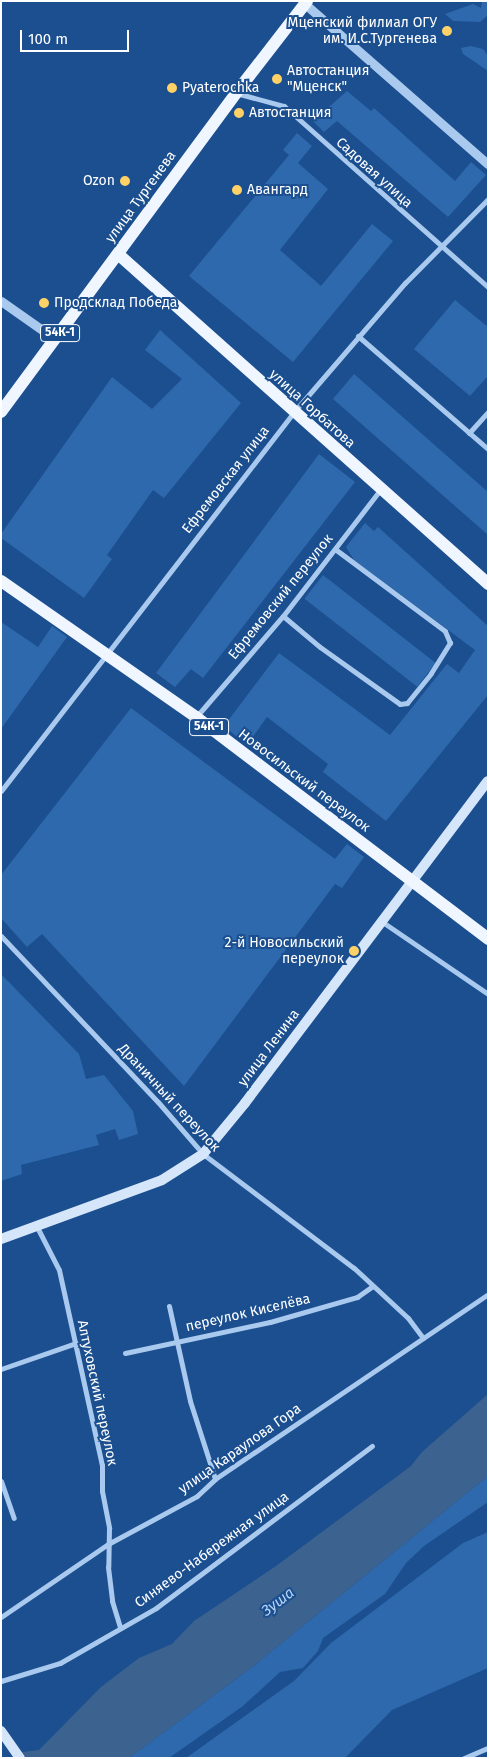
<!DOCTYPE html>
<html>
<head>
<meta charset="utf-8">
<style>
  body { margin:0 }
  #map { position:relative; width:489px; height:1759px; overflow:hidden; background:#1b4f8f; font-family:"Fira Sans",sans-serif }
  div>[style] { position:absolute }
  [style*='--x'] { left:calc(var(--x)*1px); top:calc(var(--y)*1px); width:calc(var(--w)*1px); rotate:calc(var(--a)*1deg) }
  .green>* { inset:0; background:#2e69ad; transform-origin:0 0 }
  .water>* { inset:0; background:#3c6290 }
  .minor>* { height:5px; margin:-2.5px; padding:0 2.5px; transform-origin:2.5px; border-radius:2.5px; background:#a9c9ee }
  .tertiary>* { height:9px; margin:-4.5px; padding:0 4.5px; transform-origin:4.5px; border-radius:4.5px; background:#a9c9ee }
  .secondary>* { height:10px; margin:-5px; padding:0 5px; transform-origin:5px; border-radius:5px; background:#d6e6fa }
  .primary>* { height:12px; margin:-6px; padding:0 6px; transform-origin:6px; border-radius:6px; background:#f0f6ff }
  .dots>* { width:14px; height:14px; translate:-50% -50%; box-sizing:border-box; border:2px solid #1b4f8f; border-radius:50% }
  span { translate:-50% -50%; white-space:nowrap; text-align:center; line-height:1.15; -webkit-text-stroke:4px #1b4f8f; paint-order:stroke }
  .shield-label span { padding:1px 4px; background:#1b4f8f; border:1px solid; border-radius:4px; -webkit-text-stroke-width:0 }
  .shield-label { font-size:12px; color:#fff; font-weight:700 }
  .poi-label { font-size:14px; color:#fff }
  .right { translate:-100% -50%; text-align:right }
  .left { translate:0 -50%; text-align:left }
  .street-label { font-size:14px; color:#fff }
  .water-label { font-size:15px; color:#b5d3f5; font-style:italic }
  .frame { position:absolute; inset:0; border:2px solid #fff; pointer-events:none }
  .scale { position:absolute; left:20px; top:30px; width:109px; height:22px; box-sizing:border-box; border:2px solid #fff; border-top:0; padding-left:6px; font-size:15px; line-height:18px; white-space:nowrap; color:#fff; -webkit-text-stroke:4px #1b4f8f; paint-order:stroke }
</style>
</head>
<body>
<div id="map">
  <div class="green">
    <i style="clip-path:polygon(482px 1px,488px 1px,488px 15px,480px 22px,453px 21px,445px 14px,473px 4px,481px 8px)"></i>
    <i style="clip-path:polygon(471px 46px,483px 49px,488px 56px,488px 71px,463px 54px,461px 48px)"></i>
    <i style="clip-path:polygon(347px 91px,371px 111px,374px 108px,455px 181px,471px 162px,486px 175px,448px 217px,337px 121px,324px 132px,313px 121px)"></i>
    <i style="clip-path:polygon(297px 133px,312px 146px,298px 163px,328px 189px,280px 250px,321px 286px,372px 224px,393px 241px,293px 362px,189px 276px,289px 155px,283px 150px)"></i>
    <i style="clip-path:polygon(455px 300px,488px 327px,488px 376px,470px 396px,414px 349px)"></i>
    <i style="clip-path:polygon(160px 330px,241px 403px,164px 498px,153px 490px,107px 555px,112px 559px,84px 598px,1px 538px,1px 534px,112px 377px,152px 409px,182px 379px,145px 350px)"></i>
    <i style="clip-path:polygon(354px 374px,488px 492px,488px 535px,333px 399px)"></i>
    <i style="clip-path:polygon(319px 454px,355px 482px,203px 678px,191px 669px,175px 687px,156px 673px)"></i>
    <i style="clip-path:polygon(365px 523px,374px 531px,378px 527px,488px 626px,488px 695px,386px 821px,323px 772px,328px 764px,267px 717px,247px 745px,224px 726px,279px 653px,390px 735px,447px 664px,459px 673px,475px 650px,354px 560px,346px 547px)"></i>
    <i style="left:323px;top:575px;width:143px;height:30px;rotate:38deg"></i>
    <i style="clip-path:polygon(1px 622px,38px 647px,52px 626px,67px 637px,1px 729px)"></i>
    <i style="clip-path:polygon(131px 708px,335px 859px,347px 844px,364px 857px,342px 888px,335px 884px,184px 1086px,42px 934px,27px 947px,1px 918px,1px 875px)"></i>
    <i style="clip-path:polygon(1px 974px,79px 1054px,86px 1079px,104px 1075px,133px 1111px,138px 1134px,119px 1140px,115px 1129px,96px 1135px,99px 1145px,21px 1165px,22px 1174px,1px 1181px)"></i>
    <i style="clip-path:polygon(488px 1476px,488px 1502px,424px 1546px,406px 1563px,385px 1594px,323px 1638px,318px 1651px,303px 1668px,280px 1672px,243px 1706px,169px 1758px,129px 1758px,251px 1668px)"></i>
    <i style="clip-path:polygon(488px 1532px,488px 1668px,392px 1710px,345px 1758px,186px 1758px,294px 1681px,331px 1643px,463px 1543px)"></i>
  </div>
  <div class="water">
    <i style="clip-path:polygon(488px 1394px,488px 1476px,251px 1668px,129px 1758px,26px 1758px,22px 1752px,39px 1750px,101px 1687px,139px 1658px,172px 1644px,194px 1621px,276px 1566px,411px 1466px,422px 1452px)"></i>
  </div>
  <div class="minor">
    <i style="--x:236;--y:93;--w:50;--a:15.2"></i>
    <i style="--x:284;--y:106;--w:273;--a:41.6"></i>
    <i style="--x:358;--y:336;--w:172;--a:41"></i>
    <i style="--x:469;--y:433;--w:28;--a:-48"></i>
    <i style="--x:283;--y:616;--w:48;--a:40"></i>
    <i style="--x:320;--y:647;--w:98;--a:35.5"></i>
    <i style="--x:400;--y:704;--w:7;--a:-8"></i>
    <i style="--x:407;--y:703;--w:38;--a:-51"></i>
    <i style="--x:431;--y:673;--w:36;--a:-58"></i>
    <i style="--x:450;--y:643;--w:13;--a:-113"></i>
    <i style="--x:445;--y:631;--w:137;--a:-143.3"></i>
    <i style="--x:196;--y:717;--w:133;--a:-49.3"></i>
    <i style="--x:283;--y:616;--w:159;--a:-52.4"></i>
    <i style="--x:1;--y:791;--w:478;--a:-52.3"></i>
    <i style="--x:293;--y:413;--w:172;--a:-49.3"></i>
    <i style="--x:405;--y:283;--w:118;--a:-45.3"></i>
    <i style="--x:381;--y:921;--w:130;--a:34.3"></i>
    <i style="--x:1;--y:936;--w:228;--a:46.6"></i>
    <i style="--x:158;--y:1102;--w:69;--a:49.1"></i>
    <i style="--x:203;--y:1154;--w:189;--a:37.1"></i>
    <i style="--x:354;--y:1268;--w:74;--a:42.8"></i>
    <i style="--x:408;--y:1318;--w:25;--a:53"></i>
    <i style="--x:37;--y:1227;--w:48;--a:62.9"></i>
    <i style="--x:59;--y:1270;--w:200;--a:77.6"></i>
    <i style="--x:102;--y:1465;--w:26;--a:90"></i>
    <i style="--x:102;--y:1491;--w:38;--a:79"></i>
    <i style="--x:109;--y:1528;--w:39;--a:91"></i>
    <i style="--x:108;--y:1567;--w:34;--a:83"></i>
    <i style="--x:112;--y:1601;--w:28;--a:73"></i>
    <i style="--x:169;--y:1306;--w:97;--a:77.5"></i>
    <i style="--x:190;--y:1401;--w:82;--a:72.2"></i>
    <i style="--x:125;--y:1353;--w:148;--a:-12.1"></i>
    <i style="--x:270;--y:1322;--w:91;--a:-16"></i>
    <i style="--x:357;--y:1297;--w:19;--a:-35"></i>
    <i style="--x:1;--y:1369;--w:79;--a:-19.1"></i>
    <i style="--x:1;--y:1481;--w:39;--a:71"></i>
    <i style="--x:1;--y:1617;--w:130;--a:-34.3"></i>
    <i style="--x:108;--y:1544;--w:101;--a:-28.3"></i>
    <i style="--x:197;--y:1496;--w:25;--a:-43"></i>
    <i style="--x:215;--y:1479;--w:330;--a:-34.1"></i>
    <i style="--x:1;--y:1681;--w:62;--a:-17"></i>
    <i style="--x:60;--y:1663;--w:111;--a:-29.8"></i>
    <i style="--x:156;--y:1608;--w:270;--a:-36.9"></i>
    <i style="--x:464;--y:1758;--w:26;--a:-23"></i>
  </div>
  <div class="tertiary">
    <i style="--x:305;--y:4;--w:243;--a:41.2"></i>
    <i style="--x:1;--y:301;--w:66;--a:35.1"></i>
  </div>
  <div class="secondary">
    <i style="--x:1;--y:1239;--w:171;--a:-20.1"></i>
    <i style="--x:162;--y:1180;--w:49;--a:-32.4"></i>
    <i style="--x:203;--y:1154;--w:66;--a:-50.5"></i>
    <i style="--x:245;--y:1103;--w:403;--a:-53"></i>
    <i style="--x:1;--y:1731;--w:33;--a:55"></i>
  </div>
  <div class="primary">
    <i style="--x:118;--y:254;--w:496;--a:41.7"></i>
    <i style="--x:1;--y:412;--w:396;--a:-53.6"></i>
    <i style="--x:236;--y:93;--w:116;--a:-52.3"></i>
    <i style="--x:1;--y:581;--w:238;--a:34.9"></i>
    <i style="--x:196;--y:717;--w:367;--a:37.2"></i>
  </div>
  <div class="dots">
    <i style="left:447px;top:31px;background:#ffd166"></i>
    <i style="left:277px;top:79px;background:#ffd166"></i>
    <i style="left:172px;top:88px;background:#ffd166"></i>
    <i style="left:239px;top:113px;background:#ffd166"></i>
    <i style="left:125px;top:181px;background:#ffd166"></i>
    <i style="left:237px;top:190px;background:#ffd166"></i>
    <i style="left:44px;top:303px;background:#ffd166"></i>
    <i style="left:354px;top:951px;background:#ffd166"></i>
  </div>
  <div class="shield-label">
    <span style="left:60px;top:333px">54К-1</span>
    <span style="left:209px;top:727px">54К-1</span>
  </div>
  <div class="poi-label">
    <span class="right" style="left:437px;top:31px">Мценский филиал ОГУ<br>им. И.С.Тургенева</span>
    <span class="left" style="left:287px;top:79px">Автостанция<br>"Мценск"</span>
    <span class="left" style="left:182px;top:88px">Pyaterochka</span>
    <span class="left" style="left:249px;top:113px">Автостанция</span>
    <span class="right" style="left:115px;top:181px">Ozon</span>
    <span class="left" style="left:247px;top:190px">Авангард</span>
    <span class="left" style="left:54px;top:303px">Продсклад Победа</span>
    <span class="right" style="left:344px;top:951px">2-й Новосильский<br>переулок</span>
  </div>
  <div class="street-label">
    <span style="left:374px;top:173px;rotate:42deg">Садовая улица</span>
    <span style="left:141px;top:197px;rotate:-54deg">улица Тургенева</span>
    <span style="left:312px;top:409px;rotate:42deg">улица Горбатова</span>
    <span style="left:226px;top:480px;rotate:-52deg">Ефремовская улица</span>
    <span style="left:281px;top:597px;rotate:-51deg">Ефремовский переулок</span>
    <span style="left:304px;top:781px;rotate:37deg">Новосильский переулок</span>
    <span style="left:269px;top:1048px;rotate:-53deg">улица Ленина</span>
    <span style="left:169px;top:1098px;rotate:47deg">Драничный переулок</span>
    <span style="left:248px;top:1313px;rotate:-13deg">переулок Киселёва</span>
    <span style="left:97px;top:1393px;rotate:78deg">Алтуховский переулок</span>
    <span style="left:240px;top:1449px;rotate:-35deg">улица Караулова Гора</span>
    <span style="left:212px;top:1550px;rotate:-36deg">Синяево-Набережная улица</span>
  </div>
  <div class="water-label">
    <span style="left:278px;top:1602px;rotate:-37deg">Зуша</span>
  </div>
  <div class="frame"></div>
  <div class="scale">100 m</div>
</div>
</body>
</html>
